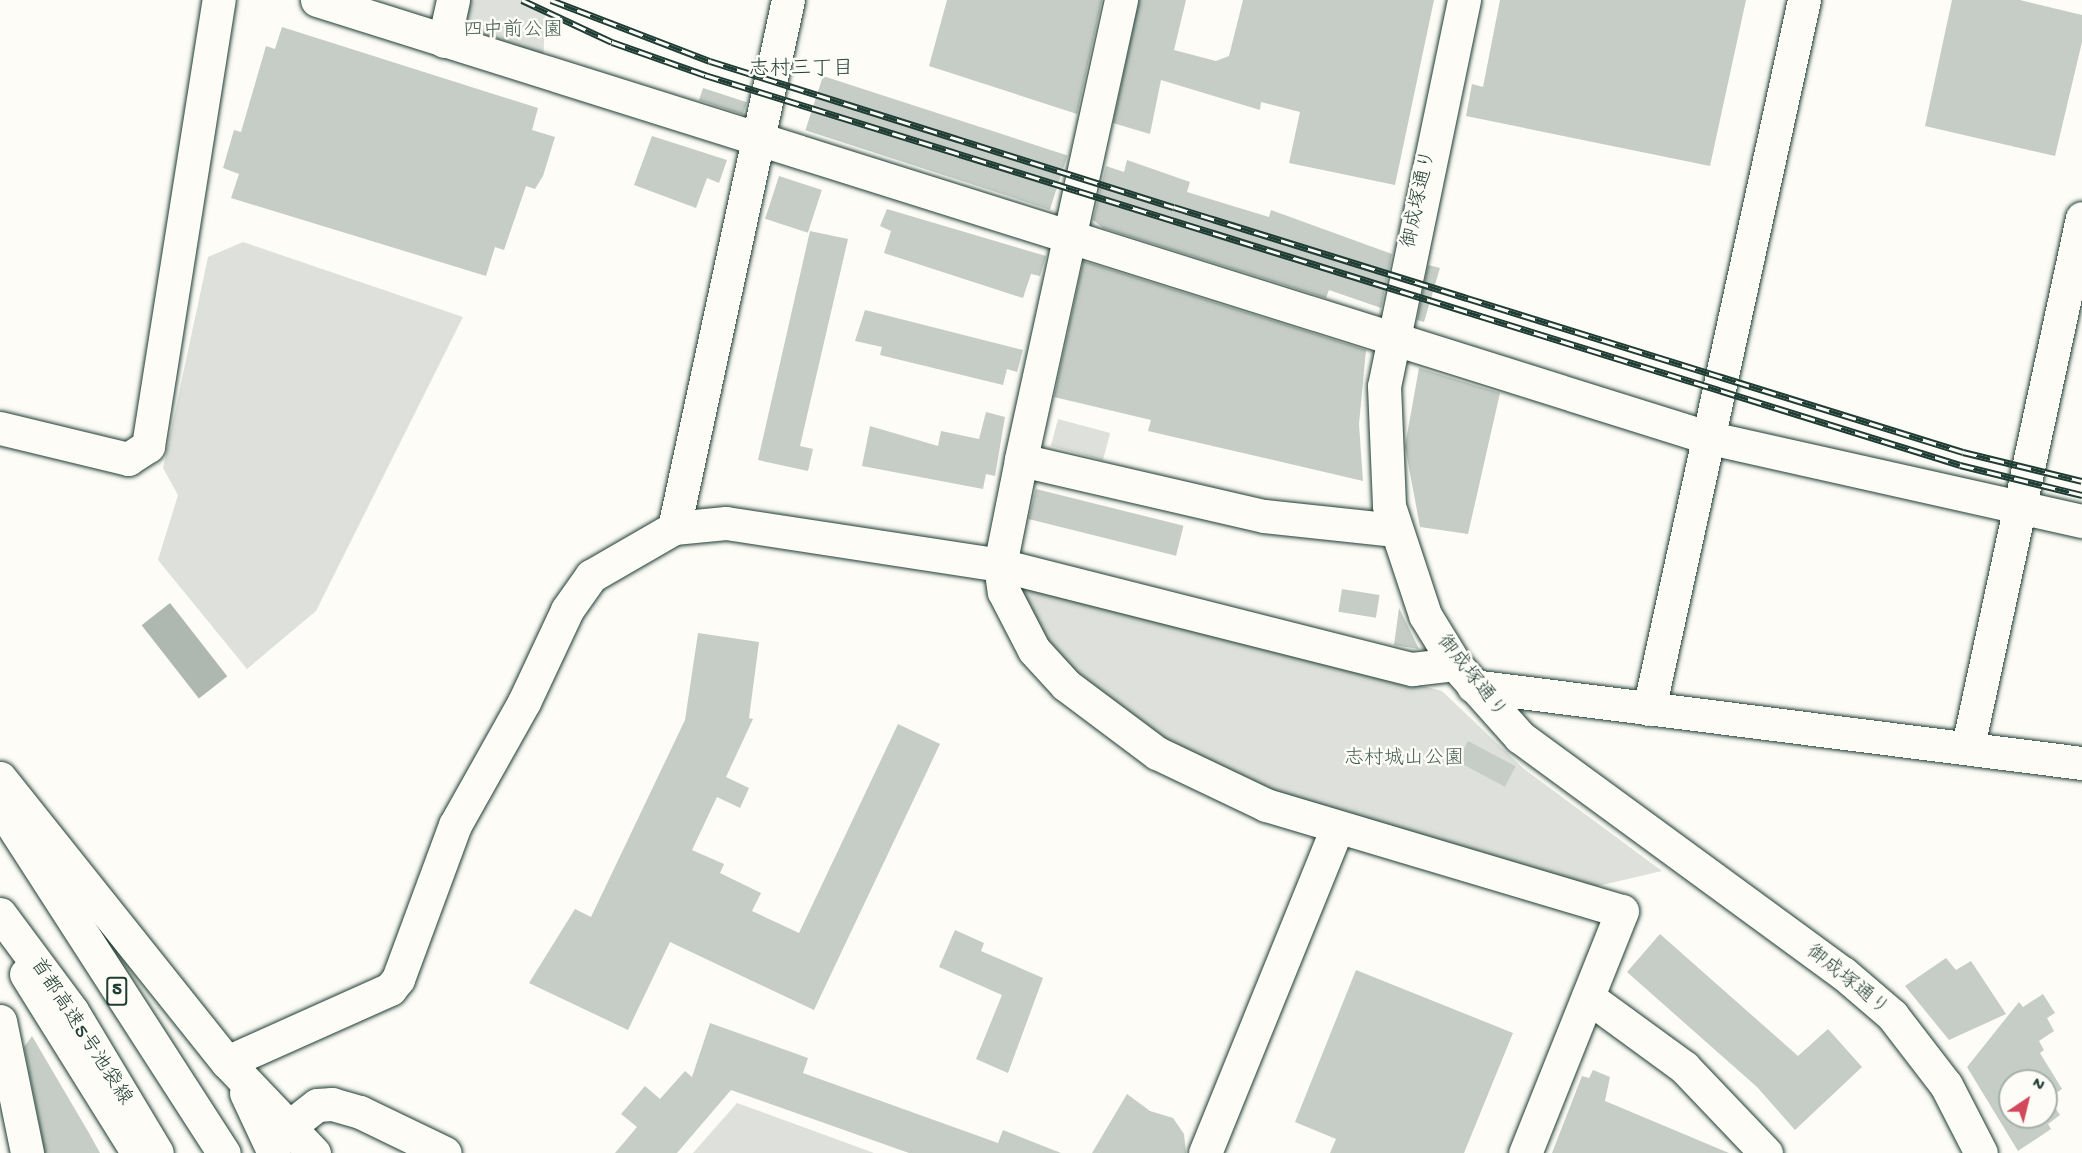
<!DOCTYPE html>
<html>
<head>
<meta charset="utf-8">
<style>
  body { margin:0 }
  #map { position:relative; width:2082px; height:1153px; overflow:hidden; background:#fdfcf7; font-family:"Gochi Hand","Klee One",sans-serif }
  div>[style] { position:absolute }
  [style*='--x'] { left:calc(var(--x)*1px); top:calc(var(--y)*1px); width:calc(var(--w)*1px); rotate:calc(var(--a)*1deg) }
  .green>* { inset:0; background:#dde0db; transform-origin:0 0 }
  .water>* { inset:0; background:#aeb8b1; transform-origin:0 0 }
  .building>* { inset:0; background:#c6cdc7; transform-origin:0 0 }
  .roads { filter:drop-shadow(0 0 2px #1f3d34) drop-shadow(0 0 2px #1f3d34) }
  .minor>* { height:33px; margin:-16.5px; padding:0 16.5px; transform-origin:16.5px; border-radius:16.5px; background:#fdfcf7 }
  .highway>* { height:33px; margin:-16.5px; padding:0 16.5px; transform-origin:16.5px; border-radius:16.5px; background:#fdfcf7 }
  .rail>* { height:7px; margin-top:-3.5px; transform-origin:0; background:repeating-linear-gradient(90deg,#fdfcf7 0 14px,#1f3d34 0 28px); box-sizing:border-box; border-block:2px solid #1f3d34 }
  span { translate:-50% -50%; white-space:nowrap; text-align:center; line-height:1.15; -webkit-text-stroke:5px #fdfcf7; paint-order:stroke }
  .shield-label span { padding:2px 4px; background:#fdfcf7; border:2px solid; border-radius:4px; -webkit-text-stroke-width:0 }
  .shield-label { font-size:18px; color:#1f3d34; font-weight:700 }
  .park-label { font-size:20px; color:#455e55 }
  .street-label { font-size:20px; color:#1f3d34 }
  .neighbourhood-label { font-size:21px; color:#1f3d34 }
  .north { position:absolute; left:1998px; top:1069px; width:60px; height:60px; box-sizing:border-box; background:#fdfcf7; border:2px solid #a4b0a9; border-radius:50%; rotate:35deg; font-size:16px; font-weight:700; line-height:24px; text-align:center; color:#1f3d34 }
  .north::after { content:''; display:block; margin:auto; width:21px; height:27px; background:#d1495b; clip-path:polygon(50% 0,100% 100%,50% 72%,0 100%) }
</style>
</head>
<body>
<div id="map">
  <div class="green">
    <i style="clip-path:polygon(453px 0,522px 0,545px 12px,543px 72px,444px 41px)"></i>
    <i style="clip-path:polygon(243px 242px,463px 317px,316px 611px,247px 669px,158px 560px,178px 495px,163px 468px,208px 257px)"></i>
    <i style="left:1058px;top:419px;width:54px;height:28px;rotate:15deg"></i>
    <i style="clip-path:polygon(1020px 580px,1442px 691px,1524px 769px,1662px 871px,1585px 889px,1352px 823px,1181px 754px,1061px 666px,1011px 588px)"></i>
    <i style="clip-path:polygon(737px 1103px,874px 1153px,693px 1153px)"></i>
  </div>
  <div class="water">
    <i style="left:170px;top:603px;width:93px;height:36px;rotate:52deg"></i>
  </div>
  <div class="building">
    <i style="clip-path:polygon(947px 0,1102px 0,1077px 114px,929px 66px)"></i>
    <i style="clip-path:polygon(1139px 0,1186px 0,1174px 50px,1216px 61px,1229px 56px,1243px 0,1434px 0,1395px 185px,1289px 163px,1300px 112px,1261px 102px,1260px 110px,1161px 80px,1150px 134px,1113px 123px)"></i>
    <i style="clip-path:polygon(1500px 0,1746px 0,1710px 166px,1466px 116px,1472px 84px,1483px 87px)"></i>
    <i style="clip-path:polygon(1952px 0,2020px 0,2082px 15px,2082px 42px,2055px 156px,1925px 126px)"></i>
    <i style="clip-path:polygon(282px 27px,538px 108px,532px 130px,555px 137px,543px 176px,535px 189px,526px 186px,504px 250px,495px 247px,486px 276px,231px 198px,239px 174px,223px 168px,234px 130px,241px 132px,266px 46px,275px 49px)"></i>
    <i style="left:823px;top:76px;width:257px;height:57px;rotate:18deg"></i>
    <i style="left:703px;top:88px;width:46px;height:13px;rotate:18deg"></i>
    <i style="clip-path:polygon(652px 136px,727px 160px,719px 183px,707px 178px,696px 208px,634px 185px)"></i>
    <i style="clip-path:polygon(1127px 160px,1190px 182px,1187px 192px,1269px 217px,1271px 210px,1392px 254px,1381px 308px,1329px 290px,1326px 298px,1103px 228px,1093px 220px,1106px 166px,1124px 172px)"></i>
    <i style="left:779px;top:176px;width:45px;height:45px;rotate:18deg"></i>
    <i style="clip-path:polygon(887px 209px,1046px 256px,1040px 276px,1031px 274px,1023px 298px,884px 253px,891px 231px,880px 226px)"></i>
    <i style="clip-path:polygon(810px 231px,848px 239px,800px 446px,813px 449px,808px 471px,758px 460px)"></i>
    <i style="clip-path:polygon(1083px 261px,1366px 350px,1359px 424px,1363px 481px,1148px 431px,1151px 420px,1054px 397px)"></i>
    <i style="clip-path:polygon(1428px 265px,1440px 268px,1424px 322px,1417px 320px)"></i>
    <i style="clip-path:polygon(865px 310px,1023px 350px,1017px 372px,1007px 369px,1003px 385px,880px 355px,882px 347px,855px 341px)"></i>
    <i style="clip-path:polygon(1419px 368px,1500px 393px,1468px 534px,1420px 527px,1405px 446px)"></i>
    <i style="clip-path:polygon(986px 412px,1005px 417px,995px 476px,986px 474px,983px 489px,862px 466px,870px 426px,938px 446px,941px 431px,979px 439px)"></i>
    <i style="left:1036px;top:489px;width:152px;height:31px;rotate:14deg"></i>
    <i style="left:1342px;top:589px;width:38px;height:23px;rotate:9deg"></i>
    <i style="clip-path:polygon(1399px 608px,1419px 649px,1394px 645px)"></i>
    <i style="clip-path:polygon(698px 633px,759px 642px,749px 718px,753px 719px,726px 777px,749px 788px,740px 808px,717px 797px,692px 850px,724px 864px,720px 873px,761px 893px,752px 911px,799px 933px,898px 724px,940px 744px,814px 1010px,670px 942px,628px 1030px,529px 983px,575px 909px,591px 917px,685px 720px)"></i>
    <i style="left:1468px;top:741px;width:54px;height:23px;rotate:28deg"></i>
    <i style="clip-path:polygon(955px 930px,984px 943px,981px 951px,1043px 978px,1008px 1073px,976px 1059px,1002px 995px,939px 967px)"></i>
    <i style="clip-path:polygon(1660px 934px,1798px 1056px,1828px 1029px,1862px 1067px,1795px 1130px,1757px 1087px,1627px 972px)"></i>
    <i style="clip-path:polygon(1946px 958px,1956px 970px,1971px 961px,2006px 1014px,1949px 1040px,1905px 986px)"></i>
    <i style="clip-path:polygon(1356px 970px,1513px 1033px,1464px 1153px,1330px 1153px,1336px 1139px,1295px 1122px)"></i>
    <i style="clip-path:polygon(evenodd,2043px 994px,2055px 1013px,2047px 1018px,2054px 1031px,2039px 1041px,2044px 1050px,2040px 1053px,2062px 1089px,2049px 1098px,2060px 1115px,2048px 1124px,2051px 1129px,2018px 1151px,1967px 1067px,2019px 1002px,2023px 1007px,2043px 994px,2010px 1081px,2046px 1081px,2046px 1117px,2010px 1117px,2010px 1081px)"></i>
    <i style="clip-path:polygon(710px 1023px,808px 1058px,803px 1073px,998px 1143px,1003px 1130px,1061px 1153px,909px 1153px,731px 1090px,677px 1153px,615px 1153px,637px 1127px,621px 1114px,645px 1086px,660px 1099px,685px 1071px,692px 1077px)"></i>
    <i style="clip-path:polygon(32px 1036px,89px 1133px,100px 1153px,45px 1153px,24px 1047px)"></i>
    <i style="clip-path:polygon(1593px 1070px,1610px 1077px,1605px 1101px,1729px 1153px,1552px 1153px,1582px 1076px,1589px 1078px)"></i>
    <i style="clip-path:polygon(1127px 1094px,1150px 1111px,1173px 1118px,1184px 1134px,1186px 1153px,1092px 1153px)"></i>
  </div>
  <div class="roads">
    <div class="minor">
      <i style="--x:317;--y:0;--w:1456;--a:17.46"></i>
      <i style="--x:1706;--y:437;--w:385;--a:12.6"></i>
      <i style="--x:1121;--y:0;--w:471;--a:102.3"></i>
      <i style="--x:1021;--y:460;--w:107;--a:101.3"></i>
      <i style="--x:1000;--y:565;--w:27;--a:82"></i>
      <i style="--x:1004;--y:592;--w:65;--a:62.7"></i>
      <i style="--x:1034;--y:650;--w:47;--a:47.6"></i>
      <i style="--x:1066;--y:685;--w:114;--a:36.8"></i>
      <i style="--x:1157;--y:753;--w:121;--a:25.5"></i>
      <i style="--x:1266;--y:805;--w:371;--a:16.6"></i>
      <i style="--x:1622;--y:911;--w:261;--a:111.8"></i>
      <i style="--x:1464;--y:0;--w:394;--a:101.7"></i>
      <i style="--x:1384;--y:386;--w:120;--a:87.6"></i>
      <i style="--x:1389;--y:506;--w:115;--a:71.7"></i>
      <i style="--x:1425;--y:615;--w:57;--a:58.5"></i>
      <i style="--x:1455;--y:664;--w:98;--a:48.3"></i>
      <i style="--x:1520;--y:737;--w:400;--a:36.2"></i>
      <i style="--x:1843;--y:973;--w:65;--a:40.6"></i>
      <i style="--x:1892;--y:1015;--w:88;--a:52.4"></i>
      <i style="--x:1946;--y:1085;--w:76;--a:62.8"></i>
      <i style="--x:444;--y:41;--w:42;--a:-77.6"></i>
      <i style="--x:0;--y:428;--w:132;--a:13.6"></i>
      <i style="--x:128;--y:459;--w:24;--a:-33"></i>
      <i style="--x:148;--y:446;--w:452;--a:-81"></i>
      <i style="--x:1021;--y:460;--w:249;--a:13"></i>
      <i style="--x:1264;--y:516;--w:132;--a:6.1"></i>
      <i style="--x:674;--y:528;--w:540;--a:-77.82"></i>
      <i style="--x:1473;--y:686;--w:614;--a:7.21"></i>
      <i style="--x:1649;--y:709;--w:726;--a:-77.67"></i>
      <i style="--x:1968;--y:746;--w:540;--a:-77.82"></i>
      <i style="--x:0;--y:778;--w:364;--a:51.4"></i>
      <i style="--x:227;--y:1062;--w:126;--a:46.3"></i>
      <i style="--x:26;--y:974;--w:211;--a:58"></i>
      <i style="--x:1588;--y:997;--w:119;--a:36.1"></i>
      <i style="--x:1684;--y:1067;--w:119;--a:46.4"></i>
      <i style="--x:0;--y:1021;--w:135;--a:78.4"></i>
      <i style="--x:227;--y:1062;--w:179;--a:-24.1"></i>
      <i style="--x:390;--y:989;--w:13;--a:-51"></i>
      <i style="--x:398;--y:979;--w:164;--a:-69.7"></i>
      <i style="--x:455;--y:825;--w:141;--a:-60.7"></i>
      <i style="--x:524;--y:702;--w:102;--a:-64.9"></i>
      <i style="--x:567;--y:610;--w:42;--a:-54.8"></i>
      <i style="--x:591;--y:576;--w:96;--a:-30"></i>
      <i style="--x:674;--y:528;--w:52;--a:-5.5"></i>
      <i style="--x:726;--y:523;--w:277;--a:8.7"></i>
      <i style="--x:1000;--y:565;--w:425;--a:14.2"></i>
      <i style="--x:1412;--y:669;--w:43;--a:-6.6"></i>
      <i style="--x:246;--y:1093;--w:66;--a:65"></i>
      <i style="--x:290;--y:1126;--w:34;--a:-38"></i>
      <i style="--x:317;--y:1105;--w:15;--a:-4"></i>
      <i style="--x:332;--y:1104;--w:29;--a:16"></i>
      <i style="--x:360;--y:1112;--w:94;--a:25.8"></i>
      <i style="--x:1205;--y:1153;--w:351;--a:-67.9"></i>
    </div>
    <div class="highway">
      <i style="--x:0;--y:806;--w:413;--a:57.2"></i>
      <i style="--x:0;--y:914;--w:121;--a:53.4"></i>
      <i style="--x:72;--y:1011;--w:165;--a:59.1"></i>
    </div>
  </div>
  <div class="rail">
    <i style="--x:522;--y:0;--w:99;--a:25"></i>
    <i style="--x:612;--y:42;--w:99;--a:19.5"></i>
    <i style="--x:705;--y:75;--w:1314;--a:17.26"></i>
    <i style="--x:1960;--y:465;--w:126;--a:13.8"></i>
    <i style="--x:551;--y:0;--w:170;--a:21"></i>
    <i style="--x:710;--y:61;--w:486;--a:17.5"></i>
    <i style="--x:1174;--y:207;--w:826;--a:17.25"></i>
    <i style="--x:1963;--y:452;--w:122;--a:13.7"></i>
  </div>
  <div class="shield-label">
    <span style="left:117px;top:991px">5</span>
  </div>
  <div class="park-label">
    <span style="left:513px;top:31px">四中前公園</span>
    <span style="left:1404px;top:759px">志村城山公園</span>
  </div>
  <div class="street-label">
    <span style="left:1420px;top:199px;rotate:-78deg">御成塚通り</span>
    <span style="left:1471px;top:677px;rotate:52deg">御成塚通り</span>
    <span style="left:1847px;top:981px;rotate:39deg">御成塚通り</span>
    <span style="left:80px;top:1032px;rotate:57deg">首都高速5号池袋線</span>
  </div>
  <div class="neighbourhood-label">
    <span style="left:801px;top:71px">志村三丁目</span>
  </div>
  <div class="north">N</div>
</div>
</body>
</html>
